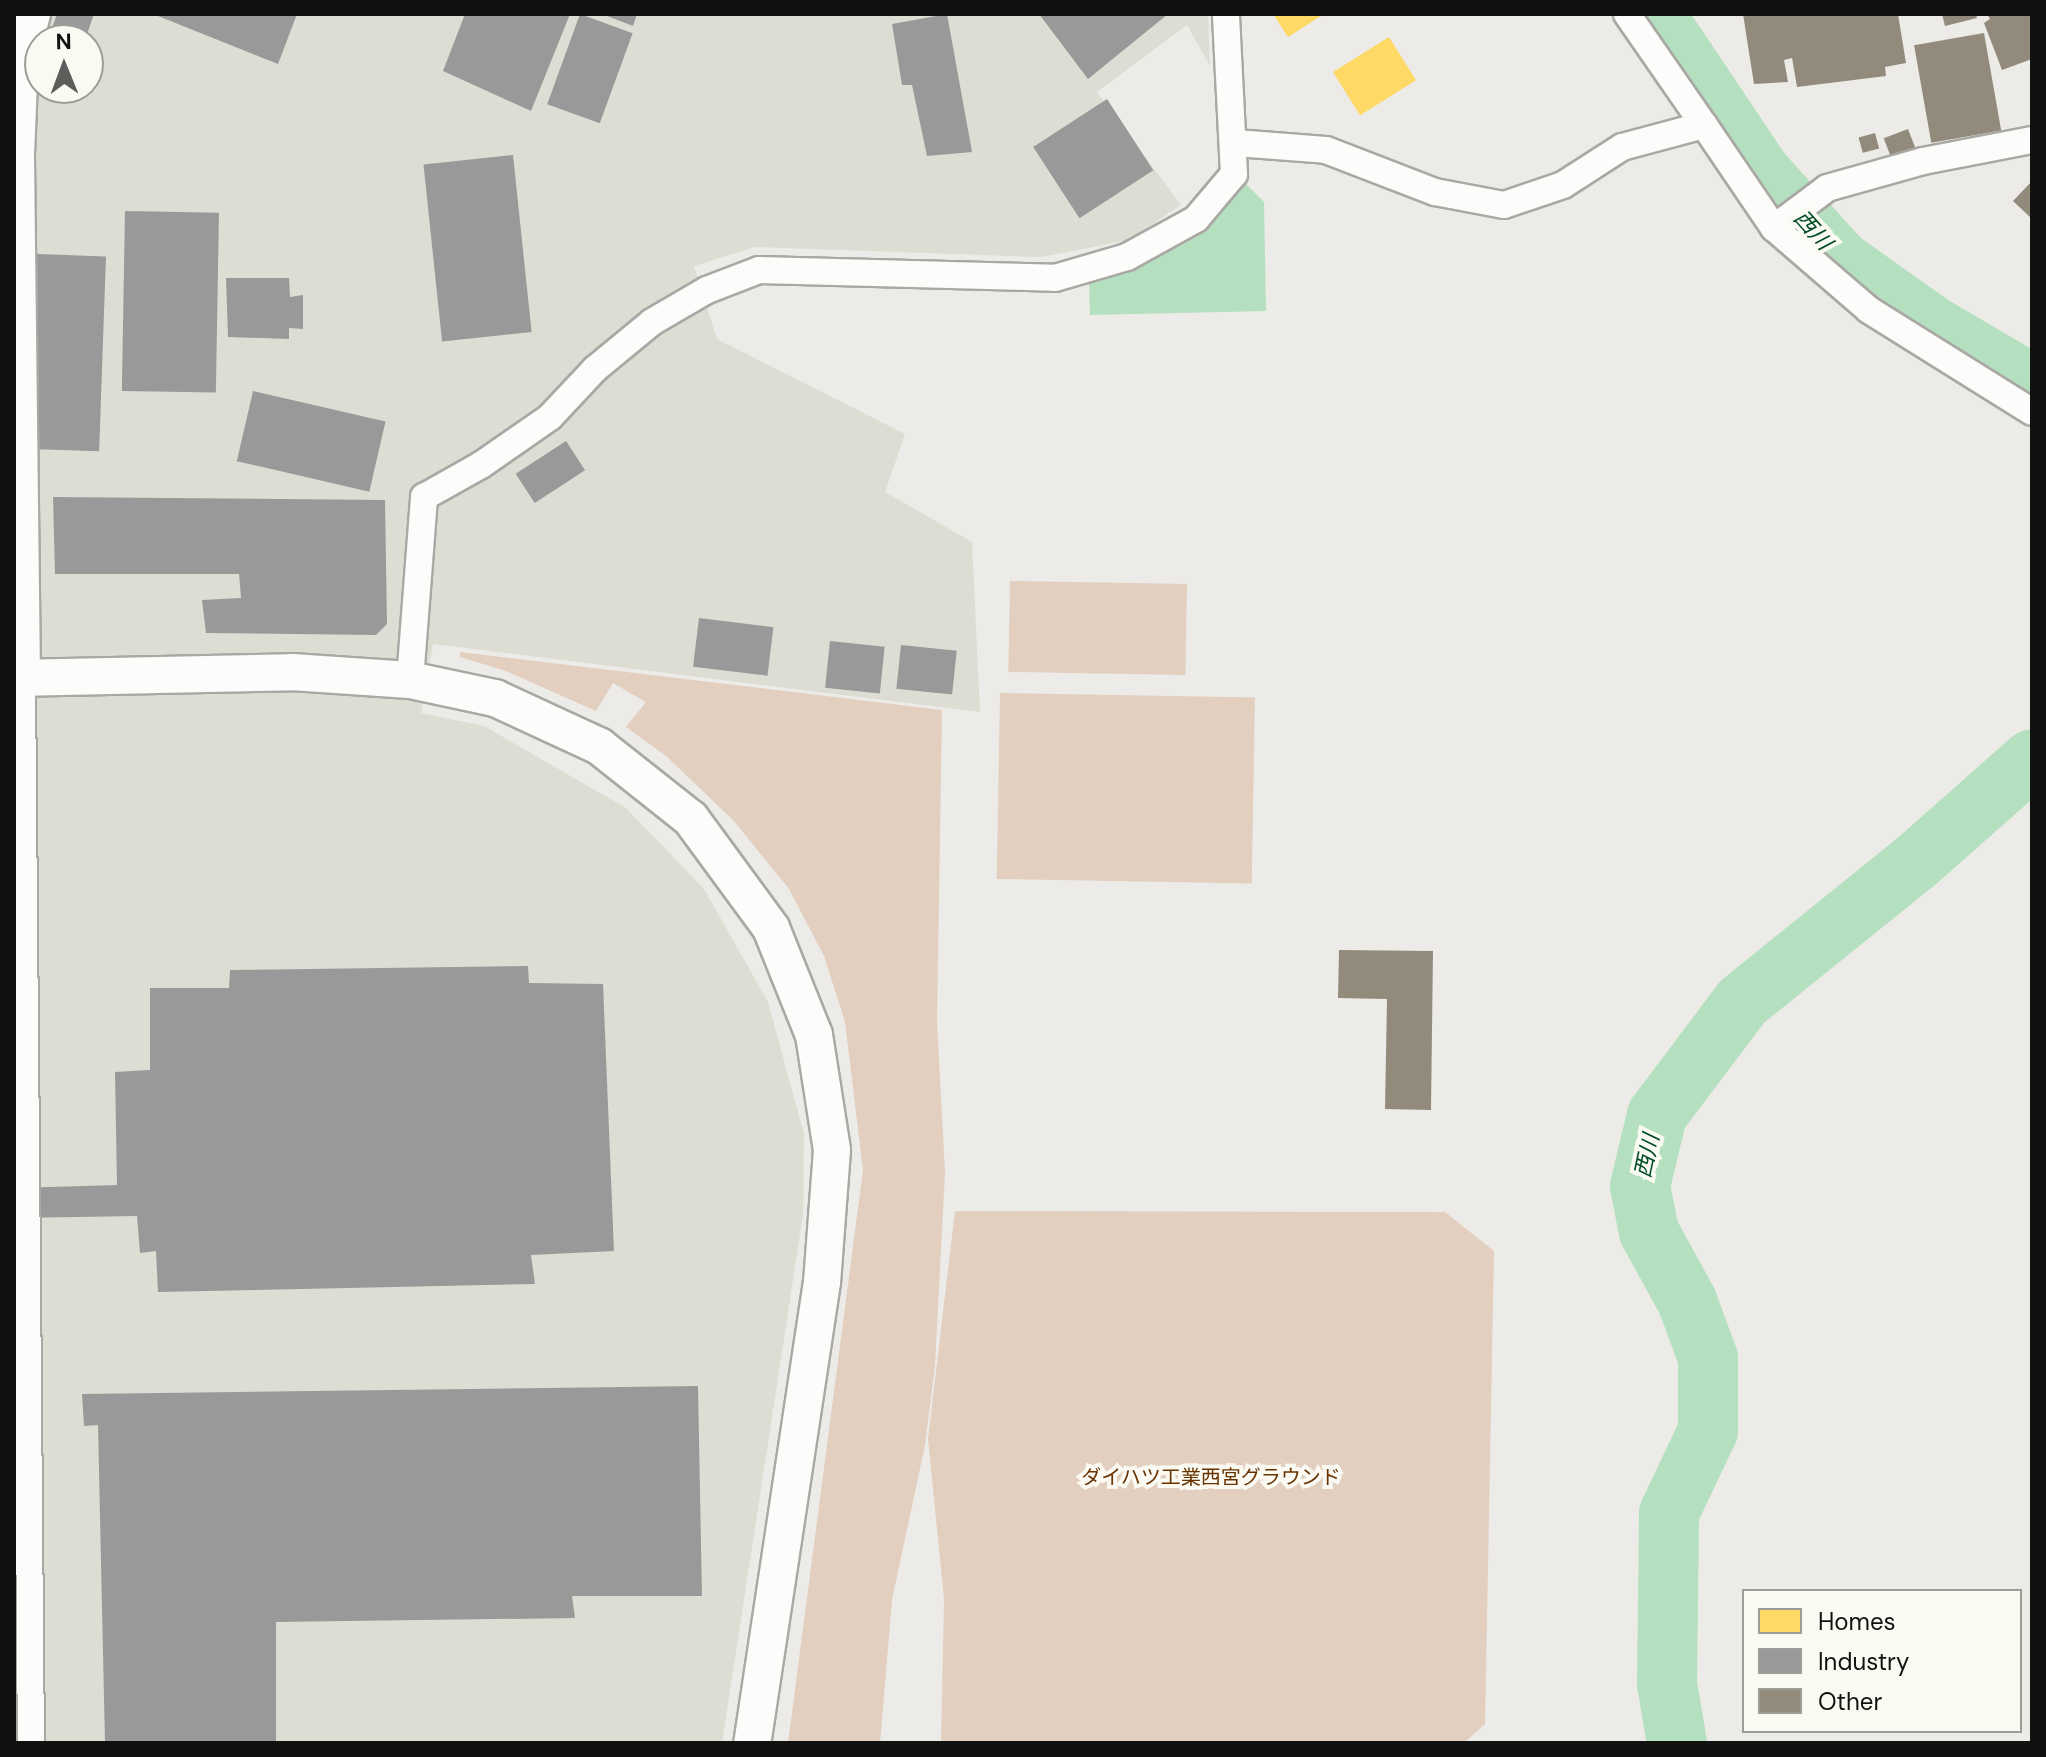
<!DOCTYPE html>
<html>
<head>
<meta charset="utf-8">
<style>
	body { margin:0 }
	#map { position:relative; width:2046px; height:1757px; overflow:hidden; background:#ecebe7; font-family:"DM Sans","Noto Sans JP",sans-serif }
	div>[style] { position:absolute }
	.built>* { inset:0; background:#ddddd4 }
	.green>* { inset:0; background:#e3cfbf; transform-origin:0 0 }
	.water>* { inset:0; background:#b5e0bf }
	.homes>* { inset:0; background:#ffd966; transform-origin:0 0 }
	.industry>* { inset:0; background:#999; transform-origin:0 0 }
	.river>* { height:60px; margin:-30px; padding:0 30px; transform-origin:30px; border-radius:30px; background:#b5e0bf }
	.building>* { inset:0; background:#928b7c; transform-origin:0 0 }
	.roads { filter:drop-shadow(2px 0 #a9a8a5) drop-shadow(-2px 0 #a9a8a5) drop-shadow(0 2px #a9a8a5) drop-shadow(0 -2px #a9a8a5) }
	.street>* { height:26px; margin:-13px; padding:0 13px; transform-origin:13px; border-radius:13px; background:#fcfcfb }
	.secondary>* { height:36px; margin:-18px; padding:0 18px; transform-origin:18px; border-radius:18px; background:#fcfcfb }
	span { translate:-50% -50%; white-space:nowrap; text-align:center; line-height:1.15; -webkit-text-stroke:8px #fafaf3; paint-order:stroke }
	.park-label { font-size:20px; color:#693300 }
	.water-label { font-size:22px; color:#004c25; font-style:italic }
	.frame { position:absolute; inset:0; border:16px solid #11110f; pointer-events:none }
	.legend { position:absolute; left:1742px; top:1589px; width:280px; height:144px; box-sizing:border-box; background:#fafaf3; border:2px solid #9d9d98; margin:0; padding:10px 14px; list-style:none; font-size:24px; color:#11110f }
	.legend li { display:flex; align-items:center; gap:16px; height:40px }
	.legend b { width:40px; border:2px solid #9d9d98 }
	.north { position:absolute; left:24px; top:24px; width:80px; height:80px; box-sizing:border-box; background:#fafaf3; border:2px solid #9d9d98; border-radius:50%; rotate:359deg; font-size:22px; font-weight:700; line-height:32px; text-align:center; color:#11110f }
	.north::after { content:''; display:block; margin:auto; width:28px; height:36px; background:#5e5d5b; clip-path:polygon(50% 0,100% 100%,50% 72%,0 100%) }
</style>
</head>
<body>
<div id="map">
	<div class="built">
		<i style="clip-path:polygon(evenodd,14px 14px,1208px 14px,1210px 66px,1187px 25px,1097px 92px,1181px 205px,1129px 240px,1041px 257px,755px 247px,694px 266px,717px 339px,905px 434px,885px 492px,972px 542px,980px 712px,433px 644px,421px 713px,484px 726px,626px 808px,704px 889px,768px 1002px,804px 1134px,803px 1215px,722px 1743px,14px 1743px,14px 14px,40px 40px,88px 40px,88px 88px,40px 88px,40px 40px)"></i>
	</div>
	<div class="green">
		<i style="left:1010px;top:581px;width:177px;height:91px;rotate:1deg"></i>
		<i style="clip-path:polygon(460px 652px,942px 710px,937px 1022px,945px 1172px,935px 1366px,925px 1445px,892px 1600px,880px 1743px,788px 1743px,863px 1170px,845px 1022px,824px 956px,789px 889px,733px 820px,666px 756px,626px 727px,646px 702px,613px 683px,596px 711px,506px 671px,460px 657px)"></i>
		<i style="left:1000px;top:693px;width:255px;height:186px;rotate:1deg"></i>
		<i style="clip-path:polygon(955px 1211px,1445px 1212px,1494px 1251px,1485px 1724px,1464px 1743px,941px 1743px,944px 1599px,928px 1439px)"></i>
	</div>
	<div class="water">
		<i style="clip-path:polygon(1245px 183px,1264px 202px,1266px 311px,1090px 315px,1089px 281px,1120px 274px,1185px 243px)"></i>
	</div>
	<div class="homes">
		<i style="clip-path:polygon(1273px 14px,1324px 14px,1288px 37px)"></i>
		<i style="left:1389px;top:37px;width:51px;height:66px;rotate:58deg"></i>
	</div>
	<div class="industry">
		<i style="clip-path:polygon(57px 14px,94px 14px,85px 40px,48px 40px)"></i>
		<i style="clip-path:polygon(153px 14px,297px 14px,278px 64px)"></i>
		<i style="clip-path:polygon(465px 14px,570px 14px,531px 111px,443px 71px)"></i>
		<i style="left:580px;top:14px;width:56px;height:96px;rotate:20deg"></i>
		<i style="clip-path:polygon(602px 14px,637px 14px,633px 26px)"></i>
		<i style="clip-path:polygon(947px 14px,972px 152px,927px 156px,912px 85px,902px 85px,892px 24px)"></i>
		<i style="clip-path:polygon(1039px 14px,1168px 14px,1088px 79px)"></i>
		<i style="left:1107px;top:99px;width:85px;height:88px;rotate:57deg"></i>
		<i style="left:513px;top:155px;width:178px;height:90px;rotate:84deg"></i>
		<i style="left:125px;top:211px;width:94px;height:180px;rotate:1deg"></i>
		<i style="left:37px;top:254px;width:69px;height:195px;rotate:2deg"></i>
		<i style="clip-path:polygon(226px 278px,289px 278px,290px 297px,303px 295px,303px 329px,289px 328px,289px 339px,228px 337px)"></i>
		<i style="left:253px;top:391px;width:136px;height:72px;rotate:13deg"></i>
		<i style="left:566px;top:441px;width:35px;height:60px;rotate:57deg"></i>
		<i style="clip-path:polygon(53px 497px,385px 500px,387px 624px,376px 635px,206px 633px,202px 600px,241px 598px,239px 574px,55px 574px)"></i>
		<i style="left:699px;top:618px;width:75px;height:49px;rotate:7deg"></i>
		<i style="left:830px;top:641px;width:55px;height:47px;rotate:6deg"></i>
		<i style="left:901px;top:645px;width:56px;height:44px;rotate:6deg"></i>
		<i style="clip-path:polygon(528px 966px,529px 983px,603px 984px,614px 1251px,531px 1255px,535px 1284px,158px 1292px,156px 1251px,140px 1253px,137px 1216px,14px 1218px,14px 1188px,117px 1185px,115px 1072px,150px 1070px,150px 988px,229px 988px,230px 970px)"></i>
		<i style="clip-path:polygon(698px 1386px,702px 1596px,572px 1596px,575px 1618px,276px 1622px,276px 1743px,105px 1743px,98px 1425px,84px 1426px,82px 1394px)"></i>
	</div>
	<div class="river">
		<i style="left:1655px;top:14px;width:189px;rotate:56.2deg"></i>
		<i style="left:1760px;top:171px;width:120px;rotate:48deg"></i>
		<i style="left:1840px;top:260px;width:114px;rotate:35.4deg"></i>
		<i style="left:1933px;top:326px;width:115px;rotate:30.4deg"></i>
		<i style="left:1677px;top:1743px;width:60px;rotate:-99.6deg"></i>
		<i style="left:1667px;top:1684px;width:171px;rotate:-89.3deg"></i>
		<i style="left:1669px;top:1513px;width:91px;rotate:-64.6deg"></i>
		<i style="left:1708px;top:1431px;width:73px;rotate:-90deg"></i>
		<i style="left:1708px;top:1358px;width:61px;rotate:-110.2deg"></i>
		<i style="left:1687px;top:1301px;width:79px;rotate:-118.8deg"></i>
		<i style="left:1649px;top:1232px;width:47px;rotate:-101.1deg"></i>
		<i style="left:1640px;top:1186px;width:73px;rotate:-76.5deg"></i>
		<i style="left:1657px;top:1115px;width:141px;rotate:-53deg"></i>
		<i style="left:1742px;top:1002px;width:226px;rotate:-38.9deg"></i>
		<i style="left:1918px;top:860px;width:152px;rotate:-41.5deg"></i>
	</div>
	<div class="building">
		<i style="clip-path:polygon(1743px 14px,1898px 14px,1906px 63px,1885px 67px,1886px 76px,1797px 87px,1792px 58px,1784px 60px,1788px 82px,1754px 84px)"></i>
		<i style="clip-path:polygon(1942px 14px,1976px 14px,1977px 18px,1945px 26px)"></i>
		<i style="clip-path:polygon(1987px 14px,2032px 14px,2032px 59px,2002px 70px,1984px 23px,1990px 19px)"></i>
		<i style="left:1984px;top:33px;width:99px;height:71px;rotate:80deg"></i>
		<i style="left:1908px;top:129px;width:25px;height:26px;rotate:69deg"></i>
		<i style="left:1875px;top:133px;width:16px;height:17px;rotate:75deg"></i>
		<i style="clip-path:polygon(2032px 181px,2032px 219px,2013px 201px)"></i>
		<i style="clip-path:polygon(1339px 950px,1433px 951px,1431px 1110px,1385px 1109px,1387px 999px,1338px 998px)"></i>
	</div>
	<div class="roads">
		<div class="street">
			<i style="left:1627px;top:14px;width:135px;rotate:55.3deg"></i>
			<i style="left:1236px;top:143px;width:90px;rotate:4.4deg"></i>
			<i style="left:1326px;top:150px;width:117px;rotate:21.1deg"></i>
			<i style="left:1435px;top:192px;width:70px;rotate:10.7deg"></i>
			<i style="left:1504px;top:205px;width:62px;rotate:-18.7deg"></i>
			<i style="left:1563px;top:185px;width:70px;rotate:-32.8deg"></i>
			<i style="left:1622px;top:147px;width:85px;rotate:-15deg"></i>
			<i style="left:1704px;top:125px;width:125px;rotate:55.8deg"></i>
			<i style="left:1774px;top:228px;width:125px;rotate:40.8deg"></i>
			<i style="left:1869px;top:310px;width:192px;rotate:32deg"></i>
			<i style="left:1774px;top:228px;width:66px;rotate:-37deg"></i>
			<i style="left:1827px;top:188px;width:100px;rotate:-15.7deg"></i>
			<i style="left:1923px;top:161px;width:111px;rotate:-10.9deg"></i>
			<i style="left:22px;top:678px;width:1065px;rotate:89.52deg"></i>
			<i style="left:410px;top:680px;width:184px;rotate:-85.6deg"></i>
			<i style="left:424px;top:497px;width:65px;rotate:-29.3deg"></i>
			<i style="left:481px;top:465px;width:84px;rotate:-34.8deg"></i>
			<i style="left:550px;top:417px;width:66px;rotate:-46.8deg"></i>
			<i style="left:595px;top:369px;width:74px;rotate:-39.5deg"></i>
			<i style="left:652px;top:322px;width:64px;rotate:-30.2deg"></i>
			<i style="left:707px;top:290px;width:56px;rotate:-21deg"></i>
			<i style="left:759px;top:270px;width:296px;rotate:1.5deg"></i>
			<i style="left:1055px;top:278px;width:75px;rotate:-16.3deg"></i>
			<i style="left:1127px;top:257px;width:79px;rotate:-28.8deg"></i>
			<i style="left:1196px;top:219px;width:59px;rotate:-49.8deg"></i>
			<i style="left:1234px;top:174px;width:160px;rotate:-92.9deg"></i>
		</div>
		<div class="secondary">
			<i style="left:14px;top:678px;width:278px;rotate:-1.2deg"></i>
			<i style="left:292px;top:672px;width:118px;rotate:3.9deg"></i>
			<i style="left:410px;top:680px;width:87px;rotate:12deg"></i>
			<i style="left:495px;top:698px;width:115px;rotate:24.8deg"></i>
			<i style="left:599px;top:746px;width:117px;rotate:38.4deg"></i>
			<i style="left:691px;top:819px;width:135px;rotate:53.7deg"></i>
			<i style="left:771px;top:928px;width:115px;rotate:68.1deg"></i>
			<i style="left:814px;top:1035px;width:116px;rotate:81.1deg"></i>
			<i style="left:832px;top:1150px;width:132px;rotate:94.3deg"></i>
			<i style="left:822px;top:1282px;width:466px;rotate:98.6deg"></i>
			<i style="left:22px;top:678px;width:524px;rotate:-90.66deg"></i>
			<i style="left:16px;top:154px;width:94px;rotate:-87.6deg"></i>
			<i style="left:20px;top:60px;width:48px;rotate:-75.4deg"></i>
		</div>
	</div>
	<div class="park-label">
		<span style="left:1211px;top:1477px">ダイハツ工業西宮グラウンド</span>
	</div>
	<div class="water-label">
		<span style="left:1813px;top:230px;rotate:48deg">西川</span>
		<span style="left:1647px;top:1156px;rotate:-78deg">西川</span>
	</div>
	<div class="frame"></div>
	<ul class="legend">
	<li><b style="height:22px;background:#ffd966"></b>Homes</li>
	<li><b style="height:22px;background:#999"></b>Industry</li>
	<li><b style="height:22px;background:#928b7c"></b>Other</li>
	</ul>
	<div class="north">N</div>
</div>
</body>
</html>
